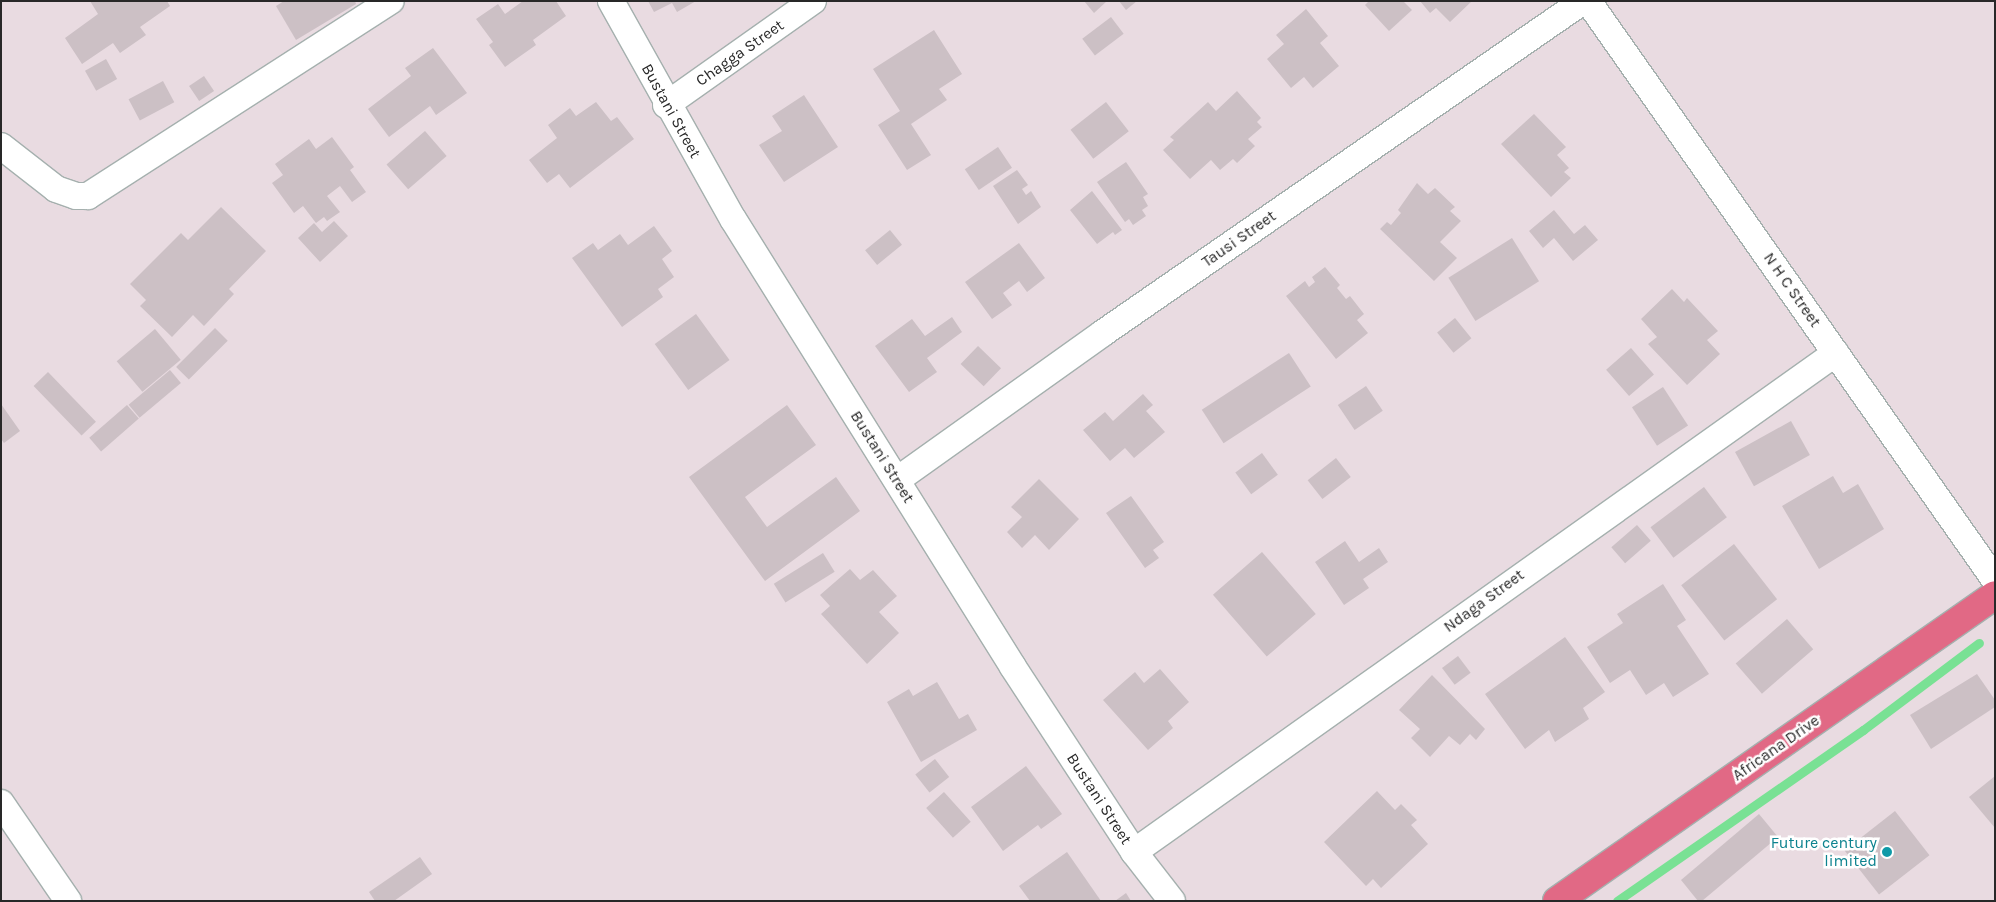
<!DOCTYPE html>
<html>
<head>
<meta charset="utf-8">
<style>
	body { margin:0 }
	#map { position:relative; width:1996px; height:902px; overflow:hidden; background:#e9dbe1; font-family:Karla,sans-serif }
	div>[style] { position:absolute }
	.stream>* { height:9px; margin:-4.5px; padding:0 4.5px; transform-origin:4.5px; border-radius:4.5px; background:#79e194 }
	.building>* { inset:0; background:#ccc0c5; transform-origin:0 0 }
	.roads { filter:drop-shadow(1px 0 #a5b0ae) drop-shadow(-1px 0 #a5b0ae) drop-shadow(0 1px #a5b0ae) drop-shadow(0 -1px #a5b0ae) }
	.minor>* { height:26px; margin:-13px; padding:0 13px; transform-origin:13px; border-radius:13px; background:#fff }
	.primary>* { height:28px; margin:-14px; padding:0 14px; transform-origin:14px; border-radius:14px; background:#e16985 }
	.dots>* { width:14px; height:14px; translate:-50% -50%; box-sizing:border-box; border:2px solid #fff; border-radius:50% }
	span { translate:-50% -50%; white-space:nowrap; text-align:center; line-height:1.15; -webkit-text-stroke:5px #fff; paint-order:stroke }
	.street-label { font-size:16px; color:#282828 }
	.culture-label { font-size:16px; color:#0d838f }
	.right { translate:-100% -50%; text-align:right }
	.frame { position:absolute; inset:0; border:2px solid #282828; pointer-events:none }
</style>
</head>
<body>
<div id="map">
	<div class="stream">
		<i style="left:1617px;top:901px;width:300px;rotate:-34.8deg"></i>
		<i style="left:1863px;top:730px;width:145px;rotate:-36.9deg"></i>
	</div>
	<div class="building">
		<i style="clip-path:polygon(90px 1px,167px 1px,170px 6px,140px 27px,146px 35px,120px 53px,113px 43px,82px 64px,65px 38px,98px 14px)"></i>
		<i style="clip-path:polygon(284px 1px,355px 1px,356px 4px,296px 40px,276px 6px)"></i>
		<i style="clip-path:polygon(523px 1px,556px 1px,566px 16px,533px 40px,536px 45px,505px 67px,489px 45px,493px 42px,476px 19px,498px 4px,505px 14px)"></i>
		<i style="clip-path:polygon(648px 1px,696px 1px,677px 12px,672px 3px,654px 12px)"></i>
		<i style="clip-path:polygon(1084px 1px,1107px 1px,1094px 13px)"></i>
		<i style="clip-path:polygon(1119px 1px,1137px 1px,1126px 10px)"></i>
		<i style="clip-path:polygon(1369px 1px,1403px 1px,1412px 10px,1389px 31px,1365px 5px)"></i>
		<i style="clip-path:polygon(1420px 1px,1472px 1px,1450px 22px,1436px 8px,1430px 13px)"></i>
		<i style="clip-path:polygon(1306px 9px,1328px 36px,1320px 43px,1339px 66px,1313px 88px,1304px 77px,1291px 88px,1267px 59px,1284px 44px,1276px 35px)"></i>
		<i style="left:1111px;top:17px;width:21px;height:36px;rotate:53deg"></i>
		<i style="clip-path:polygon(934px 30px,962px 74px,939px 89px,947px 100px,911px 124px,931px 155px,907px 170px,878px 125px,900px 111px,873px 69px)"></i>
		<i style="clip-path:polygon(433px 48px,467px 93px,436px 115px,430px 106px,389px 137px,368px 109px,411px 76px,405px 68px)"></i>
		<i style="left:106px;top:59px;width:23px;height:24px;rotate:61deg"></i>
		<i style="left:204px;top:76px;width:18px;height:18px;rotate:56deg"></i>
		<i style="left:163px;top:81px;width:24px;height:39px;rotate:62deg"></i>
		<i style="clip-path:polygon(1237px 91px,1261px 118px,1257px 122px,1262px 127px,1248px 139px,1255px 146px,1237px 163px,1233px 159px,1220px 170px,1211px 160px,1190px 179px,1163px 150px,1174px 140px,1170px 137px,1208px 102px,1216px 111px)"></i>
		<i style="clip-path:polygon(804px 95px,838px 147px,784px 182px,759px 145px,782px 131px,772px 116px)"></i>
		<i style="clip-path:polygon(596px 102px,611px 121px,617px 117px,634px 139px,570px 188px,559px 174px,547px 183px,529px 160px,557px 138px,548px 125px,570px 108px,576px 116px)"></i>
		<i style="left:1106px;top:102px;width:37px;height:45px;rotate:52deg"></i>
		<i style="clip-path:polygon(1534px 114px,1566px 147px,1557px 155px,1569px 168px,1564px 172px,1571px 178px,1551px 197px,1501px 144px)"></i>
		<i style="left:425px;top:131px;width:33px;height:51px;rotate:49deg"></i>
		<i style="clip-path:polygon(332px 137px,354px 167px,350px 170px,366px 192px,352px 202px,340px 186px,327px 196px,340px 212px,327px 221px,324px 217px,316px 223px,303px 206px,294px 213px,272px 183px,283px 175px,275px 164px,309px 139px,316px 149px)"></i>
		<i style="left:998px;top:147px;width:25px;height:40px;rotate:56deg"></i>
		<i style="clip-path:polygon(1126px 162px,1148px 194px,1143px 197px,1148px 206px,1142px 210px,1146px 216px,1133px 225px,1129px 219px,1125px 222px,1097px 182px)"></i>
		<i style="clip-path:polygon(1017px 170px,1028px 185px,1022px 189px,1026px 195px,1031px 191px,1041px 207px,1018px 224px,993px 186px)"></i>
		<i style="clip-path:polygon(1417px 183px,1428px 194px,1435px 188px,1455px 207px,1450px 211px,1461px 221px,1440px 242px,1457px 258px,1434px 281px,1380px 229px,1387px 222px,1391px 225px,1401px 213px,1398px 210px)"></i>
		<i style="clip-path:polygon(1092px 191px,1122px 230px,1115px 235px,1113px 232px,1097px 244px,1070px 210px)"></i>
		<i style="clip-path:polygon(221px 207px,266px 251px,229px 289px,234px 294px,204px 326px,193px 315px,172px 337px,140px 306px,146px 300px,130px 284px,181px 233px,188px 240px)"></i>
		<i style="clip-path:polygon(1554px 210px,1574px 234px,1585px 225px,1598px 240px,1573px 261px,1554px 238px,1543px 248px,1529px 231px)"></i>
		<i style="clip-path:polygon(334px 221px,348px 236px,320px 262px,298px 238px,314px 223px,322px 232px)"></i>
		<i style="clip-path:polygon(654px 226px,672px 251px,662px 259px,674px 277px,658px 289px,663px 297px,622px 327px,572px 258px,593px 243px,598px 250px,620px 234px,628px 245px)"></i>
		<i style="left:890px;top:230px;width:19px;height:32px;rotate:51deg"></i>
		<i style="left:1512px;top:238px;width:51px;height:75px;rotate:58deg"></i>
		<i style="clip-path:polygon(1019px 243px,1045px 278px,1027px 292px,1019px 281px,1003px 293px,1012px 305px,992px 319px,965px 282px)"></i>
		<i style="clip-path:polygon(1325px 267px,1340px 285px,1337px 288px,1346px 299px,1350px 296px,1364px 314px,1357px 320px,1368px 333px,1336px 359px,1286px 296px,1305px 281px,1309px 287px,1315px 282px,1312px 277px)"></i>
		<i style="clip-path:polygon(1672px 289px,1684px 302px,1687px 298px,1718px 331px,1707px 340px,1720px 354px,1687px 385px,1648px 344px,1657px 337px,1641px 319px)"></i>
		<i style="left:696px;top:314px;width:57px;height:51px;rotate:54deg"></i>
		<i style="clip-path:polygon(952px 317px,962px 332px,927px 358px,937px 372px,909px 392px,875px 346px,912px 319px,925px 336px)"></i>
		<i style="left:1455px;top:318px;width:26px;height:23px;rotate:51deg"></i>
		<i style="left:215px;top:328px;width:18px;height:55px;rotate:45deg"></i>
		<i style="left:155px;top:329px;width:40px;height:50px;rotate:50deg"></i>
		<i style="left:978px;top:346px;width:32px;height:25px;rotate:44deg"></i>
		<i style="left:1631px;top:348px;width:35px;height:33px;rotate:49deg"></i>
		<i style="left:1289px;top:353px;width:40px;height:104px;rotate:57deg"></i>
		<i style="left:170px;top:370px;width:17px;height:54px;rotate:50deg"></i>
		<i style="left:48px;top:372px;width:69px;height:20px;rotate:46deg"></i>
		<i style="left:1366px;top:386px;width:30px;height:34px;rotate:56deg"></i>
		<i style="left:1663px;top:387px;width:46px;height:37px;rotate:57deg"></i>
		<i style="clip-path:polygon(1143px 394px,1153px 405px,1146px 411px,1165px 432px,1134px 458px,1125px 448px,1110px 461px,1083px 430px,1105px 412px,1113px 421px)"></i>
		<i style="clip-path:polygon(1px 404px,20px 431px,4px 443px,1px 439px)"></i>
		<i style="left:127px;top:405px;width:18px;height:50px;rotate:49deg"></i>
		<i style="clip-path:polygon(787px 405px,816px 445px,745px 497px,767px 527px,836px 477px,860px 511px,765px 581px,689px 477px)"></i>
		<i style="left:1791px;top:421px;width:39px;height:64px;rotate:61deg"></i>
		<i style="left:1262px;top:453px;width:27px;height:33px;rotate:54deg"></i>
		<i style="left:1336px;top:458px;width:24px;height:36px;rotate:52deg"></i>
		<i style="clip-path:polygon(1833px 476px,1843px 493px,1858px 484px,1884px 529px,1819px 569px,1782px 506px)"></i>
		<i style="clip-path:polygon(1039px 479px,1079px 519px,1049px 550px,1035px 535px,1022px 548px,1007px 532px,1022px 517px,1011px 507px)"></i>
		<i style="left:1704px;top:487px;width:38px;height:67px;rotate:53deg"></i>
		<i style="clip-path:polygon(1131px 496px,1164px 542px,1153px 550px,1159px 558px,1145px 568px,1106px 513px)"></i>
		<i style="left:1637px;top:525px;width:21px;height:34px;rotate:49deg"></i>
		<i style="clip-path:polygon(1345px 541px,1359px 562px,1379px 548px,1388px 562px,1363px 579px,1369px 588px,1344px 605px,1315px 562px)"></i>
		<i style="left:1734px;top:544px;width:70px;height:67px;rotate:52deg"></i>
		<i style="left:1262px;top:552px;width:82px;height:65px;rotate:49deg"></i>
		<i style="left:823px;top:553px;width:22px;height:58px;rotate:58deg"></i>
		<i style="clip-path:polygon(850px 569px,860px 580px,873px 570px,897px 596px,879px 612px,899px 633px,867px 664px,821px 614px,830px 606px,820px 595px)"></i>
		<i style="clip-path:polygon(1663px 584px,1686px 620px,1677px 626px,1709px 674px,1673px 697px,1664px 683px,1646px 695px,1630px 670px,1610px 683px,1587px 647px,1623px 623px,1617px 614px)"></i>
		<i style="left:1787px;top:619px;width:40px;height:68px;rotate:49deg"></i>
		<i style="clip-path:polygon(1565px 637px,1605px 692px,1583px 708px,1589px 719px,1555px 742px,1549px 730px,1525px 749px,1485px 694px)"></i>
		<i style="left:1458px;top:656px;width:21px;height:20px;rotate:53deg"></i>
		<i style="clip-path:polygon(1160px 669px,1189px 702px,1168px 721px,1173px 728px,1148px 750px,1103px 700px,1135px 672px,1144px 683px)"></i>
		<i style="clip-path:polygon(1977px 674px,1995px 700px,1995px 707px,1931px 749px,1910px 715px)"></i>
		<i style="clip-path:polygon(1432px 675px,1485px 729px,1476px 740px,1470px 734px,1460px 745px,1449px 736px,1430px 757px,1411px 738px,1420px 729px,1399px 710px)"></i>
		<i style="clip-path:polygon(937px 682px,959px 719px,968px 714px,977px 730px,921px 762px,887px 702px,909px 689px,913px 696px)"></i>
		<i style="left:935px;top:759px;width:23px;height:25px;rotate:52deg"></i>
		<i style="clip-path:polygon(1026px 766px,1062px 814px,1041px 829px,1038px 825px,1003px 851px,971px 807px)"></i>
		<i style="clip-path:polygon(1995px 776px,1995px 828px,1969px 797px)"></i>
		<i style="clip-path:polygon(1377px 791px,1395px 810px,1401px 804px,1417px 820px,1411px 825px,1428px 844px,1381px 888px,1373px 879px,1366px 886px,1324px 842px)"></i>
		<i style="left:944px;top:792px;width:40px;height:24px;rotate:48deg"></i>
		<i style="left:1895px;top:811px;width:56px;height:64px;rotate:52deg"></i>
		<i style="clip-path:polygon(1759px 814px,1778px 837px,1702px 901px,1698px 901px,1681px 880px)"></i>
		<i style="clip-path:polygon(1067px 852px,1101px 901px,1030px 901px,1019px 886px)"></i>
		<i style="clip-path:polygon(420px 857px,432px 874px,394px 901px,375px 901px,369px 892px)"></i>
		<i style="clip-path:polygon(1126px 893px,1131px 901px,1115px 901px)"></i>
	</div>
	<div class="roads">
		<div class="minor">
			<i style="left:611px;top:1px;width:250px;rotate:60.8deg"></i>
			<i style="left:733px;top:219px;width:528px;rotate:57.99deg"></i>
			<i style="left:1013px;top:667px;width:221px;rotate:56.8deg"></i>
			<i style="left:1134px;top:852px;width:62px;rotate:52.2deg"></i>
			<i style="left:1588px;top:1px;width:708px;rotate:54.9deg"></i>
			<i style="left:666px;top:105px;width:180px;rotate:-35.3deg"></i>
			<i style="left:1px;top:146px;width:70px;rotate:38deg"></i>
			<i style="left:56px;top:189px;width:21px;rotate:19deg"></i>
			<i style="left:76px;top:196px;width:12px"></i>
			<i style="left:88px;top:196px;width:360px;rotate:-32.8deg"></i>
			<i style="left:897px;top:480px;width:253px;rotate:-35.5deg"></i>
			<i style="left:1103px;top:333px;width:584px;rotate:-34.67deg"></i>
			<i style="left:1px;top:803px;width:119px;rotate:55.6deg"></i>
			<i style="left:1134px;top:852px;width:861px;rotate:-35.41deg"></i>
		</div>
		<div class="primary">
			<i style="left:1557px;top:901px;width:534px;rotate:-34.94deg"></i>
		</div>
	</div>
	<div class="dots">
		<i style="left:1887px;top:852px;background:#0f9aa8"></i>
	</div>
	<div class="street-label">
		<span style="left:740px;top:53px;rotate:-35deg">Chagga Street</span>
		<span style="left:671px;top:111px;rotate:61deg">Bustani Street</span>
		<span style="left:1239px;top:239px;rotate:-35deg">Tausi Street</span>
		<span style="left:1792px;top:290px;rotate:55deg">N H C Street</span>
		<span style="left:882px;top:457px;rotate:58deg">Bustani Street</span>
		<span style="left:1484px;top:601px;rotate:-36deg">Ndaga Street</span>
		<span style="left:1776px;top:748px;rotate:-35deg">Africana Drive</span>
		<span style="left:1099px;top:799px;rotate:57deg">Bustani Street</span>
	</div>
	<div class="culture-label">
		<span class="right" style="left:1877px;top:852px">Future century<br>limited</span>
	</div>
	<div class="frame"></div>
</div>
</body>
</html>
